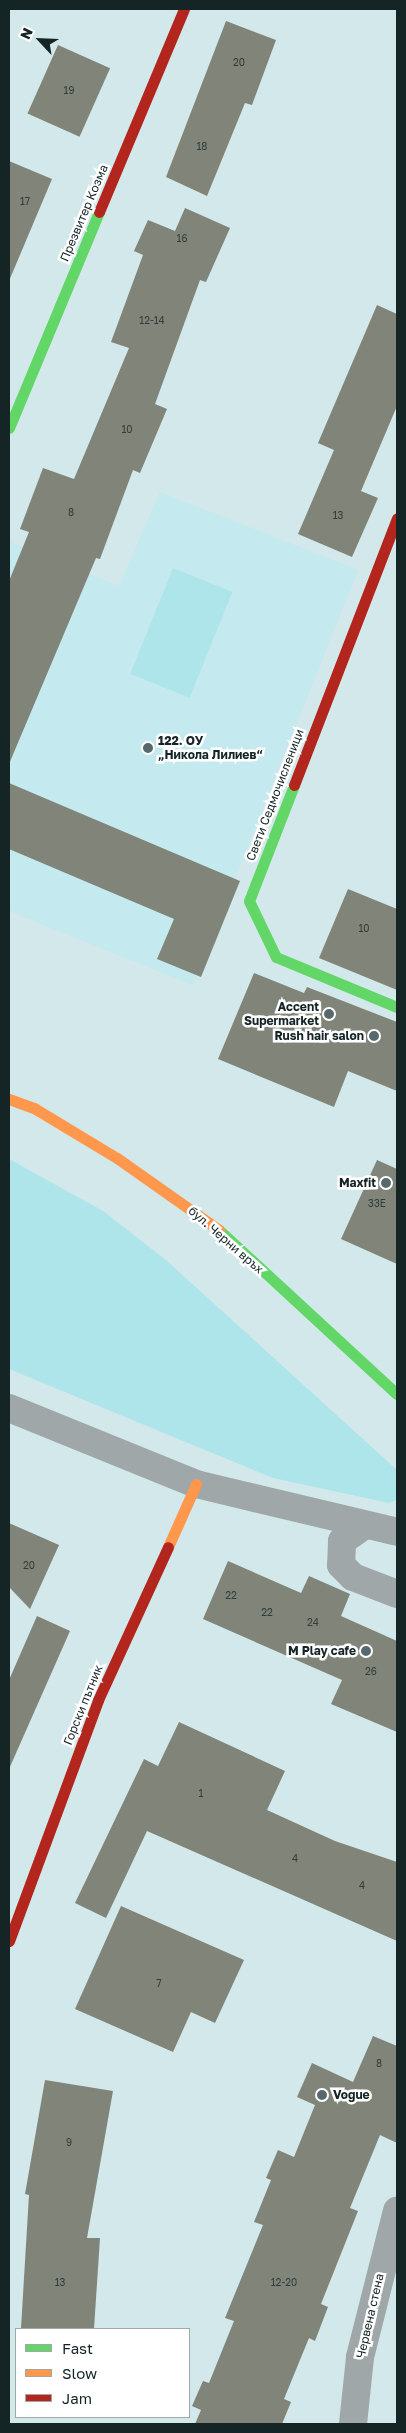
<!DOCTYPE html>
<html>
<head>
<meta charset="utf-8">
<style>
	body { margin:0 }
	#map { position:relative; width:406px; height:2433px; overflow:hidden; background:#d2e8ea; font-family:"Golos Text",sans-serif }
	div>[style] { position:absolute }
	.built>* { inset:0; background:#c4e9ee }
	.green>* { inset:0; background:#aee5eb; transform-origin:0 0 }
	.building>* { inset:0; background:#808479; transform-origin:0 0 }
	.street>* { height:28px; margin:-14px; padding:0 14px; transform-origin:14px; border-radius:14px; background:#9fa7a8 }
	.fast>* { height:11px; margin:-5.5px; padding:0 5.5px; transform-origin:5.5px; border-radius:5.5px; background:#63d668 }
	.slow>* { height:11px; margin:-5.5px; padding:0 5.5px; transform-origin:5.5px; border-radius:5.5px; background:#ff974d }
	.jam>* { height:11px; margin:-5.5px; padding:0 5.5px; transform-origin:5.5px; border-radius:5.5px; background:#b3261e }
	.dots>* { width:14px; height:14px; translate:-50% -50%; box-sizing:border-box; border:2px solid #fff; border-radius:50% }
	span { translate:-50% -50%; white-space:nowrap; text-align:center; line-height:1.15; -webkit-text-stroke:5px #fff; paint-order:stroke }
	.number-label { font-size:10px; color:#303d3b }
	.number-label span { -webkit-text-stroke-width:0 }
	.street-label { font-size:12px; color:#152526 }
	.poi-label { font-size:12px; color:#152526; font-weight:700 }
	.left { translate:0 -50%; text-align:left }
	.right { translate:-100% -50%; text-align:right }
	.frame { position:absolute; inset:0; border:10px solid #152526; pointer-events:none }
	.legend { position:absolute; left:15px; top:2328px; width:175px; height:90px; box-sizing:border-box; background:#fff; border:1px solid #a1a8a8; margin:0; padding:6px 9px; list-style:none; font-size:15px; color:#152526 }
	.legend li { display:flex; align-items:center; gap:10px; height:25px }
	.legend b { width:25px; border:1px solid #a1a8a8 }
	.north { position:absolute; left:15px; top:15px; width:50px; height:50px; -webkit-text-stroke:4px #fff; paint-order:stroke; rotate:295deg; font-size:14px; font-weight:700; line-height:20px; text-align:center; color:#152526 }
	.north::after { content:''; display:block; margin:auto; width:18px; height:22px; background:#152526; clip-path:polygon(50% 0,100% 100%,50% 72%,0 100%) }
</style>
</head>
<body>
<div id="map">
	<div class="built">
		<i style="clip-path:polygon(160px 492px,358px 570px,192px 985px,9px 911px,9px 542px,119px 586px)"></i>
	</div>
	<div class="green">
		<i style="left:173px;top:568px;width:64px;height:114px;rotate:22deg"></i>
		<i style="clip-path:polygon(9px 1159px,103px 1211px,167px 1261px,397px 1470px,397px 1500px,389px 1503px,273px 1478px,9px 1369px)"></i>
	</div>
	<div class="building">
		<i style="clip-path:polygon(226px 21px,276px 40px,252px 105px,245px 103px,207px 196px,166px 177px)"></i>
		<i style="left:58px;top:45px;width:57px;height:75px;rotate:24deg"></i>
		<i style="clip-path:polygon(9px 161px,52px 179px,9px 281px)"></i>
		<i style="clip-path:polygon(185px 208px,230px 228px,206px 282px,200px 280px,155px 404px,167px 409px,140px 473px,133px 470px,100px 559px,96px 558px,9px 764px,9px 581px,29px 532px,20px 529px,43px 468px,74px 479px,129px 348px,111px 342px,143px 255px,134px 251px,148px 220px,175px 231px)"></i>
		<i style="clip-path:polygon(377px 305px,397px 314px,397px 406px,361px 491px,378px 498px,352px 557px,298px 534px,334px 450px,318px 443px)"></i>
		<i style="clip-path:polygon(9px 783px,240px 881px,201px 977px,157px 959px,174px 919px,9px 849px)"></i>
		<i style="clip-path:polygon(348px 889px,397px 909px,397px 990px,319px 958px)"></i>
		<i style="clip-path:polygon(254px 973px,304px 993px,307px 987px,397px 1022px,397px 1091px,348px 1071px,334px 1107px,218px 1059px)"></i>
		<i style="clip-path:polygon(377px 1160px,397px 1169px,397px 1264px,341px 1239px)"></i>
		<i style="clip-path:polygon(9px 1523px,59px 1545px,30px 1609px,9px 1587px)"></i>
		<i style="clip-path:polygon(228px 1561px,301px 1593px,309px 1576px,350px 1594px,341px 1616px,397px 1641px,397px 1732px,331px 1704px,342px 1680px,203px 1619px)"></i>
		<i style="clip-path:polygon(37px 1616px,70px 1631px,9px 1769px,9px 1680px)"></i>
		<i style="clip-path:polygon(179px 1722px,285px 1771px,267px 1810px,335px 1841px,397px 1862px,397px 1941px,147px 1831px,106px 1918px,75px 1903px,144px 1759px,158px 1766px)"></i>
		<i style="clip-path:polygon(121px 1906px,244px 1960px,215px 2023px,191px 2012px,173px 2052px,75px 2009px)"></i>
		<i style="clip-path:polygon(373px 2036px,397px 2046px,397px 2143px,380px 2135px,350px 2208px,358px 2211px,321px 2304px,328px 2307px,315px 2341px,309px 2338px,284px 2399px,291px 2402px,282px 2424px,195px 2424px,201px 2410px,192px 2406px,203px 2381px,209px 2383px,234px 2321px,225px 2318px,263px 2225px,254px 2222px,271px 2180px,266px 2178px,278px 2150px,294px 2157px,315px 2105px,297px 2097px,312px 2063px,353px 2082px)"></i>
		<i style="clip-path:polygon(45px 2080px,113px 2091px,87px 2238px,100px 2238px,94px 2329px,21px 2328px,29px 2195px,25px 2194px)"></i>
	</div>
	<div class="street">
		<i style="left:9px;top:1408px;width:202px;rotate:22.1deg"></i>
		<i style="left:196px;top:1484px;width:207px;rotate:13.4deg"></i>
		<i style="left:362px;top:1527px;width:24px;rotate:145deg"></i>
		<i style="left:342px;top:1541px;width:24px;rotate:92deg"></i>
		<i style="left:341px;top:1565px;width:17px;rotate:45deg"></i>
		<i style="left:353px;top:1577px;width:47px;rotate:21.1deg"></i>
		<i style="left:353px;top:2424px;width:67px;rotate:-84deg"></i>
		<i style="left:360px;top:2357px;width:151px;rotate:-75.8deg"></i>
	</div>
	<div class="fast">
		<i style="left:9px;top:428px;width:234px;rotate:-67.4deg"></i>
		<i style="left:294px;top:785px;width:124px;rotate:111.2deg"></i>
		<i style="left:249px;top:901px;width:62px;rotate:64.3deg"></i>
		<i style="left:276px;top:957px;width:131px;rotate:22.5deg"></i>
		<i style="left:219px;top:1230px;width:242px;rotate:42.7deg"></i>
	</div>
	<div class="slow">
		<i style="left:9px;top:1099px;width:27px;rotate:20deg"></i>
		<i style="left:34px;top:1108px;width:97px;rotate:31.1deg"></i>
		<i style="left:117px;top:1158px;width:125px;rotate:35.2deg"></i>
		<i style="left:168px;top:1547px;width:69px;rotate:-66deg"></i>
	</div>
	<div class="jam">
		<i style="left:99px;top:212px;width:220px;rotate:-67.3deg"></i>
		<i style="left:294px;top:785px;width:286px;rotate:-68.9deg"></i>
		<i style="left:9px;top:1941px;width:257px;rotate:-69.7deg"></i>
		<i style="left:98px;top:1700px;width:168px;rotate:-65.4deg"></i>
	</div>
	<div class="dots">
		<i style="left:148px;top:748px;background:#57696b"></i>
		<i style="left:329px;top:1014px;background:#57696b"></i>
		<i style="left:374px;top:1036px;background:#57696b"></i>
		<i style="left:386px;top:1183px;background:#57696b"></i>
		<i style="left:366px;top:1651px;background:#57696b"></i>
		<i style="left:322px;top:2095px;background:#57696b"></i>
	</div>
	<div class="number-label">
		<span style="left:239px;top:63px">20</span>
		<span style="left:69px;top:91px">19</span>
		<span style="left:202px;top:147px">18</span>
		<span style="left:25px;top:202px">17</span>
		<span style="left:182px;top:239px">16</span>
		<span style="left:152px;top:321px">12-14</span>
		<span style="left:127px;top:430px">10</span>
		<span style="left:71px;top:513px">8</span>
		<span style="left:338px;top:516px">13</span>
		<span style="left:364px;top:929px">10</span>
		<span style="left:377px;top:1204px">33E</span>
		<span style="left:29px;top:1566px">20</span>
		<span style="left:231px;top:1596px">22</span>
		<span style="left:267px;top:1613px">22</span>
		<span style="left:313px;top:1623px">24</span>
		<span style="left:371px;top:1672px">26</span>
		<span style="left:201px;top:1794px">1</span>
		<span style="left:295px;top:1859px">4</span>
		<span style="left:362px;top:1886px">4</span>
		<span style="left:159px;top:1984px">7</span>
		<span style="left:379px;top:2064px">8</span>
		<span style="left:69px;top:2143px">9</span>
		<span style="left:60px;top:2283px">13</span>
		<span style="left:284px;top:2283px">12-20</span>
	</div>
	<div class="street-label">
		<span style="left:84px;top:213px;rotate:-67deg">Презвитер Козма</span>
		<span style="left:275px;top:795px;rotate:-69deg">Свети Седмочисленици</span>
		<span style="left:226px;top:1240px;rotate:41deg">бул. Черни връх</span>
		<span style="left:83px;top:1705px;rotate:-68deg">Горски пътник</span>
		<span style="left:370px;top:2316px;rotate:-77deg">Червена стена</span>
	</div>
	<div class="poi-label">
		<span class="left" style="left:158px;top:748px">122. ОУ<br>„Никола Лилиев“</span>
		<span class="right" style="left:319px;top:1014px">Accent<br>Supermarket</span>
		<span class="right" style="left:364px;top:1036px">Rush hair salon</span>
		<span class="right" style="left:376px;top:1183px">Maxfit</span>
		<span class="right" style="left:356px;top:1651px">M Play cafe</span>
		<span class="left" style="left:333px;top:2095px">Vogue</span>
	</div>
	<div class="frame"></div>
	<ul class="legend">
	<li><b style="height:6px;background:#63d668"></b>Fast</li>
	<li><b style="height:6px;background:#ff974d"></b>Slow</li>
	<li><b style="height:6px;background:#b3261e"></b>Jam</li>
	</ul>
	<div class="north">N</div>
</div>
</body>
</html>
